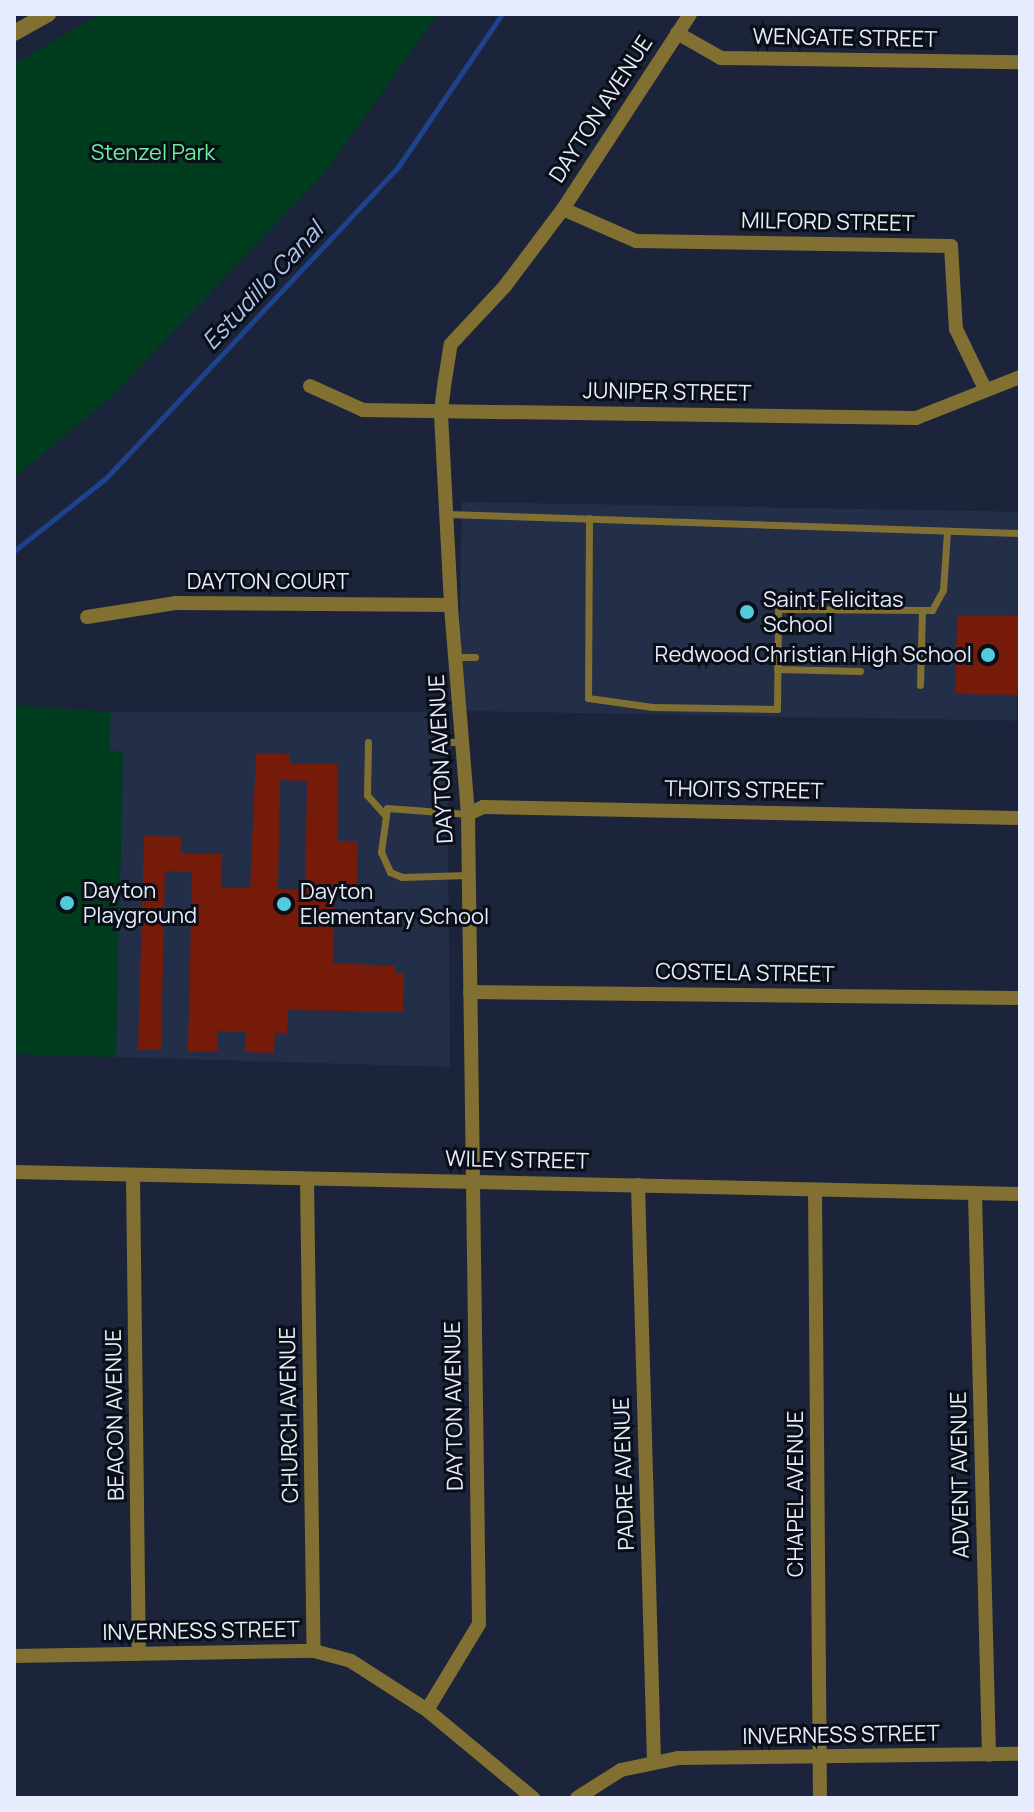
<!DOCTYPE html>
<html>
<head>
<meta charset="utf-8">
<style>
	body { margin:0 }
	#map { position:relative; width:1034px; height:1812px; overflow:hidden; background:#1b243a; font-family:Manrope,sans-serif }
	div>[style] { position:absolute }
	.built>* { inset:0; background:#232e49; transform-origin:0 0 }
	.green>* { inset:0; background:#003d1f }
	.stream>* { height:5px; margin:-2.5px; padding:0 2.5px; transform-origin:2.5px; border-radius:2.5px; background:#1c438c }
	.building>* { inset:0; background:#761a09; transform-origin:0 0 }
	.service>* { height:7px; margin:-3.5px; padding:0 3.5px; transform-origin:3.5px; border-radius:3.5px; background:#817031 }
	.minor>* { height:14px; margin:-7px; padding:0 7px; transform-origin:7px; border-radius:7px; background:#817031 }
	.tertiary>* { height:16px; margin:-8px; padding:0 8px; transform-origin:8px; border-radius:8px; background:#817031 }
	.dots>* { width:22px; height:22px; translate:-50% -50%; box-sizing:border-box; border:4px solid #0a0e17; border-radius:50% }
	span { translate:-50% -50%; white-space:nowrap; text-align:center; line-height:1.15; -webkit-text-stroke:6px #0a0e17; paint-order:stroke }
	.street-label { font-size:22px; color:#e6ecfb }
	.park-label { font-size:22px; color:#6beea0 }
	.poi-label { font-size:22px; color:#e6ecfb }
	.left { translate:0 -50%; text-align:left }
	.right { translate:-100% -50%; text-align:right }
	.water-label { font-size:24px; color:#aec6ef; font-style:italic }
	.frame { position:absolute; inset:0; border:16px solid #e6ecfb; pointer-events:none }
</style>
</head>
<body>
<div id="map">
	<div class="built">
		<i style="left:462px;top:502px;width:558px;height:209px;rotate:1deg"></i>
		<i style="clip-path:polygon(111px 712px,447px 712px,450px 1067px,116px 1057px,123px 753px,109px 751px)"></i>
	</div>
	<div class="green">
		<i style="clip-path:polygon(100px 14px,438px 14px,326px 171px,112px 396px,14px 478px,14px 64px)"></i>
		<i style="clip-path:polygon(14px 705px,111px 712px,109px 751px,123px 752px,116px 1057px,14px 1054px)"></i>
	</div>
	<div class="stream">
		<i style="left:14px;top:551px;width:117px;rotate:-38.4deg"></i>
		<i style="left:106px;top:478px;width:427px;rotate:-46.8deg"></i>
		<i style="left:398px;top:167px;width:185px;rotate:-55.8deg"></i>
	</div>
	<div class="building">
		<i style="left:957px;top:615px;width:63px;height:79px;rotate:1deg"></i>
		<i style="clip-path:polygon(evenodd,256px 753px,290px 754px,290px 763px,337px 764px,338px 841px,358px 841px,357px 885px,335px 886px,333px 963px,396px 966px,396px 973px,404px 973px,403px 1012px,288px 1010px,287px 1033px,275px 1033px,274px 1053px,245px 1052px,245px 1032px,218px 1031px,218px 1051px,188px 1051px,192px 872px,165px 871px,161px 1050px,138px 1050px,144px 836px,181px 837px,181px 853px,222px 854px,221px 888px,250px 888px,256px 753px,280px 780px,307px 781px,305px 890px,278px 889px,280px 780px)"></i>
	</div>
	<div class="service">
		<i style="left:447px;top:514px;width:573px;rotate:1.9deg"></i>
		<i style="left:589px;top:518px;width:180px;rotate:90.3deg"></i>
		<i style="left:588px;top:698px;width:65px;rotate:8deg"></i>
		<i style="left:652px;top:707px;width:125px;rotate:0.9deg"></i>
		<i style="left:777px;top:709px;width:100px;rotate:-89.4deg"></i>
		<i style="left:778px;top:609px;width:154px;rotate:0.4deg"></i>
		<i style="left:932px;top:610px;width:23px;rotate:-61deg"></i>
		<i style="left:943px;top:590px;width:59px;rotate:-86.1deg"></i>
		<i style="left:457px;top:657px;width:18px"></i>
		<i style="left:777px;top:669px;width:83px;rotate:1.4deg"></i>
		<i style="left:920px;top:685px;width:75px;rotate:-88.5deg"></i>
		<i style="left:368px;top:742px;width:53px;rotate:91.1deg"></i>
		<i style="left:367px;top:795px;width:25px;rotate:48deg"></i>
		<i style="left:439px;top:742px;width:24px"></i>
		<i style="left:468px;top:875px;width:66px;rotate:178.3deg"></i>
		<i style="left:402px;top:877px;width:13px;rotate:-157deg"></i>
		<i style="left:390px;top:872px;width:22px;rotate:-114deg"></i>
		<i style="left:381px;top:852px;width:44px;rotate:-82.2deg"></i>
		<i style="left:387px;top:808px;width:81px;rotate:4.2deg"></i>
	</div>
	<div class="minor">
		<i style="left:677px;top:33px;width:51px;rotate:29.6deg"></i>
		<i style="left:721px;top:58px;width:299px;rotate:0.8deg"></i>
		<i style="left:563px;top:209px;width:80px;rotate:23.7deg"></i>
		<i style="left:636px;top:241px;width:315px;rotate:0.9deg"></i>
		<i style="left:951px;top:246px;width:83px;rotate:86.6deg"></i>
		<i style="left:956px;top:329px;width:67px;rotate:64.2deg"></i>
		<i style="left:310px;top:386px;width:58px;rotate:24.4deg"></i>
		<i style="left:363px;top:410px;width:553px;rotate:0.83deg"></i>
		<i style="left:916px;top:418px;width:112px;rotate:-21.5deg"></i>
		<i style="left:87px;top:617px;width:89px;rotate:-9deg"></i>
		<i style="left:175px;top:603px;width:276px;rotate:0.4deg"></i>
		<i style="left:468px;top:814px;width:17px;rotate:-25deg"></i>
		<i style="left:483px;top:807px;width:537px;rotate:1.17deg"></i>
		<i style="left:470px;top:992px;width:550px;rotate:0.63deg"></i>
		<i style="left:14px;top:1172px;width:1006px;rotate:1.25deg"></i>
		<i style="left:133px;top:1176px;width:478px;rotate:89.3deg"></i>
		<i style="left:307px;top:1179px;width:472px;rotate:89.2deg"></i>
		<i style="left:638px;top:1185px;width:577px;rotate:88.41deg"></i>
		<i style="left:815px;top:1191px;width:607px;rotate:89.53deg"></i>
		<i style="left:975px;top:1194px;width:561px;rotate:88.57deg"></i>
		<i style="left:14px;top:1656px;width:300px;rotate:-1deg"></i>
		<i style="left:314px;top:1651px;width:38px;rotate:15deg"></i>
		<i style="left:351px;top:1661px;width:90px;rotate:32.8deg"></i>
		<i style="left:427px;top:1710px;width:138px;rotate:39.7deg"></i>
		<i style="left:427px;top:1710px;width:100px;rotate:-58.8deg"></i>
		<i style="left:479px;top:1624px;width:810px;rotate:-90.78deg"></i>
		<i style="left:468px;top:814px;width:210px;rotate:-94.7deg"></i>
		<i style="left:451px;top:605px;width:194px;rotate:-93deg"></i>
		<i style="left:441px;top:411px;width:31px;rotate:-83deg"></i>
		<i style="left:445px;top:380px;width:36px;rotate:-81deg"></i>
		<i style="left:451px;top:344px;width:79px;rotate:-47deg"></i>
		<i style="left:505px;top:286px;width:96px;rotate:-53deg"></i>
		<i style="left:563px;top:209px;width:233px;rotate:-56.9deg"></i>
		<i style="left:577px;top:1798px;width:52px;rotate:-32.5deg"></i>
		<i style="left:621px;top:1770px;width:58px;rotate:-11.9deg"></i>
		<i style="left:678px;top:1758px;width:342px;rotate:-0.7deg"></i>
	</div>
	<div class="tertiary">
		<i style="left:14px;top:33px;width:39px;rotate:-29deg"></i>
	</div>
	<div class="dots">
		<i style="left:747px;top:612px;background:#54cadd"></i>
		<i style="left:988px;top:655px;background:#54cadd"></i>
		<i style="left:67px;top:903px;background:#54cadd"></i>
		<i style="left:284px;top:904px;background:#54cadd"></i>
	</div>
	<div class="street-label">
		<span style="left:845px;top:38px;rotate:1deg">WENGATE STREET</span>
		<span style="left:601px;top:109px;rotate:-57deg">DAYTON AVENUE</span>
		<span style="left:828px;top:222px;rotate:1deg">MILFORD STREET</span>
		<span style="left:667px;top:392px;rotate:1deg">JUNIPER STREET</span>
		<span style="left:268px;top:582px">DAYTON COURT</span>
		<span style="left:441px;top:759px;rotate:-93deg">DAYTON AVENUE</span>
		<span style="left:744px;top:790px;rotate:1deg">THOITS STREET</span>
		<span style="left:745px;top:973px;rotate:1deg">COSTELA STREET</span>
		<span style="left:517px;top:1160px;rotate:1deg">WILEY STREET</span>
		<span style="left:454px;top:1406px;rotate:-91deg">DAYTON AVENUE</span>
		<span style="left:115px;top:1415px;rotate:-91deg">BEACON AVENUE</span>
		<span style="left:289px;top:1415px;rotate:-91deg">CHURCH AVENUE</span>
		<span style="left:624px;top:1474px;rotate:-92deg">PADRE AVENUE</span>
		<span style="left:960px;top:1475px;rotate:-91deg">ADVENT AVENUE</span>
		<span style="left:796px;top:1494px;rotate:-90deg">CHAPEL AVENUE</span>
		<span style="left:201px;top:1631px;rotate:-1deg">INVERNESS STREET</span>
		<span style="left:841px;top:1735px;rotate:-1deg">INVERNESS STREET</span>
	</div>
	<div class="park-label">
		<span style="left:153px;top:153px">Stenzel Park</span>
	</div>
	<div class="poi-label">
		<span class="left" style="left:763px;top:612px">Saint Felicitas<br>School</span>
		<span class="right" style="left:972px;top:655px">Redwood Christian High School</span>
		<span class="left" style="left:83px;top:903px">Dayton<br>Playground</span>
		<span class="left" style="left:300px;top:904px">Dayton<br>Elementary School</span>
	</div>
	<div class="water-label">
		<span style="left:262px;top:285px;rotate:-47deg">Estudillo Canal</span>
	</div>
	<div class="frame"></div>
</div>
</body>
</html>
